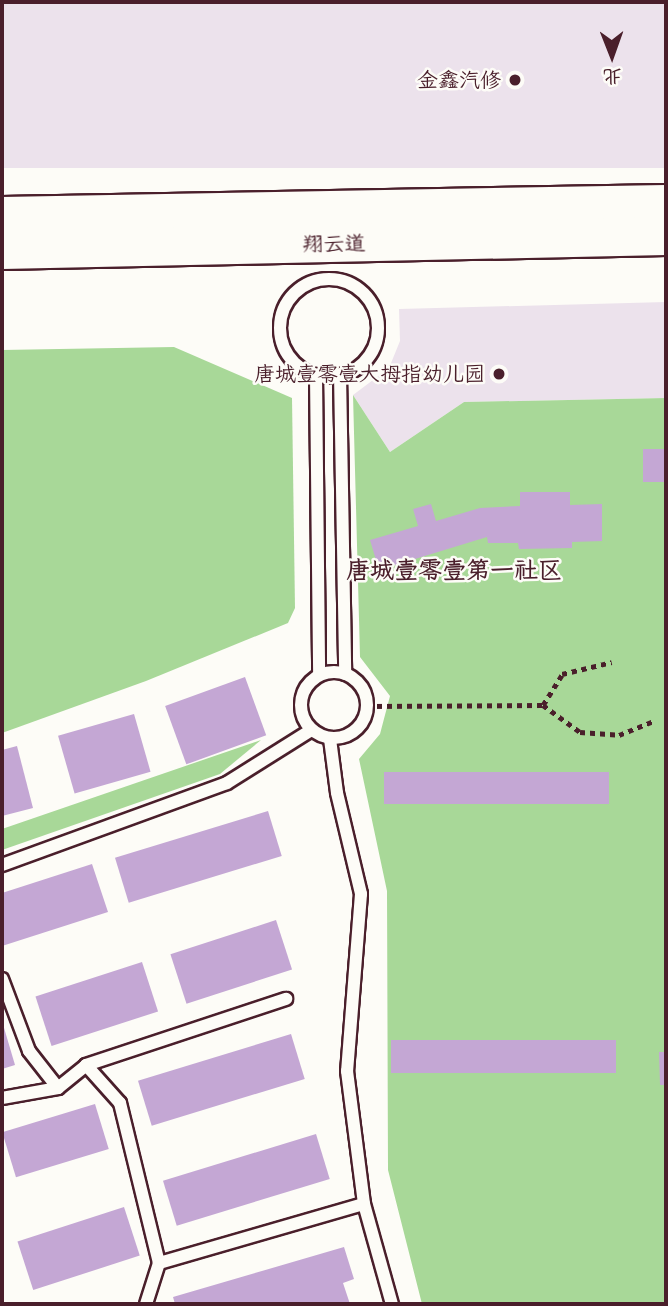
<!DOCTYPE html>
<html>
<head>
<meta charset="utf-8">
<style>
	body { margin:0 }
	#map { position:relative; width:668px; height:1306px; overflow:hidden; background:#fdfcf7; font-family:Delius,"LXGW WenKai TC",sans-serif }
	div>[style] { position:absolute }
	.built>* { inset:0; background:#ece2ec; transform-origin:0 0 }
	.green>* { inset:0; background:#a8d898 }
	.building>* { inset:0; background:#c4a7d4; transform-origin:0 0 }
	.path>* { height:4.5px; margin-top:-2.25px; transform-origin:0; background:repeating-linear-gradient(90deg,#4a1f2b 0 5px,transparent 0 10px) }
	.roads { filter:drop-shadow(2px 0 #4a1f2b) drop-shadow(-2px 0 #4a1f2b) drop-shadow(0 2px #4a1f2b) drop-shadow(0 -2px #4a1f2b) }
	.service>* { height:12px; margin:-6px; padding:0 6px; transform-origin:6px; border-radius:6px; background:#fdfcf7 }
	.service>.ring { margin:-6px; padding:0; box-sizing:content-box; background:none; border:12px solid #fdfcf7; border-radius:50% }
	.primary>* { height:38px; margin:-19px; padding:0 19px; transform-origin:19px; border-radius:19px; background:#fdfcf7 }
	.dots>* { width:19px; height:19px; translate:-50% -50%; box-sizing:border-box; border:4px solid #fdfcf7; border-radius:50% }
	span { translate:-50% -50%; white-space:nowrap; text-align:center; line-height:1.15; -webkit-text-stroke:5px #fdfcf7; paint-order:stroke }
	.poi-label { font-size:21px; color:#4a1f2b }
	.right { translate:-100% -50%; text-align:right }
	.street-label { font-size:21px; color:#4a1f2b }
	.quarter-label { font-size:24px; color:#4a1f2b; font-weight:700 }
	.frame { position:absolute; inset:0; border:4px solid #4a1f2b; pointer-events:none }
	.north { position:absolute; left:577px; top:21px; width:70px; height:70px; -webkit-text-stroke:5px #fdfcf7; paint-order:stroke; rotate:179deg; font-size:19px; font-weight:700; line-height:28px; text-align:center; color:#4a1f2b }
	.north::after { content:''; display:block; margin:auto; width:24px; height:32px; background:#4a1f2b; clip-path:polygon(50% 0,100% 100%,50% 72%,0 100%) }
</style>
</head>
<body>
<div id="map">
	<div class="built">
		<i style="left:2px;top:2px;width:664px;height:166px"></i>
		<i style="clip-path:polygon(666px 302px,666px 398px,464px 402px,390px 452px,353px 395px,389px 368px,400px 341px,399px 309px)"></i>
	</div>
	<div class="green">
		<i style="clip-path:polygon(174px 347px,292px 398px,295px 608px,288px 623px,146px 681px,2px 733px,2px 350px)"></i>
		<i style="clip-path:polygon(353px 395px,390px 452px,464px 402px,666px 398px,666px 1304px,422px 1304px,388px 1170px,387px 891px,359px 759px,380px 734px,390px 696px,360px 657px)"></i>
		<i style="clip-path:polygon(261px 740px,220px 774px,2px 850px,2px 829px)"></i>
	</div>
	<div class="building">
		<i style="left:643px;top:449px;width:23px;height:33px"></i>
		<i style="clip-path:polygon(520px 492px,570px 492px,570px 505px,602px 504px,602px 541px,572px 542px,572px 548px,519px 549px,518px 543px,488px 543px,487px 537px,379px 570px,370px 540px,418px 526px,413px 509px,431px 504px,436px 521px,480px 508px,520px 506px)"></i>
		<i style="left:245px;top:677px;width:62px;height:85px;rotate:70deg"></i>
		<i style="left:134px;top:714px;width:60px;height:79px;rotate:74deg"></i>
		<i style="clip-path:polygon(17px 746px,33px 808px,2px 816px,2px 750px)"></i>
		<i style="left:384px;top:772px;width:225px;height:32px"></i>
		<i style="left:268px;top:811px;width:47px;height:160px;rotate:73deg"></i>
		<i style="clip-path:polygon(92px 864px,108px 912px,2px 946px,2px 893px)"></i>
		<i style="left:276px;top:920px;width:52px;height:111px;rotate:72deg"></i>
		<i style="left:142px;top:962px;width:52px;height:112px;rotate:72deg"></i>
		<i style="clip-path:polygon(2px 1021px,15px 1065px,2px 1069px)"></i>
		<i style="left:291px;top:1034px;width:47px;height:160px;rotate:73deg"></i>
		<i style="left:391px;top:1040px;width:225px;height:33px"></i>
		<i style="clip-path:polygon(659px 1052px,666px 1052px,666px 1085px,660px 1085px)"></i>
		<i style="left:95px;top:1104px;width:47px;height:97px;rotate:73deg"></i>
		<i style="left:316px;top:1134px;width:47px;height:160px;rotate:73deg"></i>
		<i style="left:124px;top:1207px;width:51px;height:112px;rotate:72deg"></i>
		<i style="clip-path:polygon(344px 1247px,354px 1279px,343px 1283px,350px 1304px,175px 1304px,173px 1297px)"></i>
	</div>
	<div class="path">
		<i style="left:543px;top:705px;width:36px;rotate:-58deg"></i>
		<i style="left:562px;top:674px;width:51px;rotate:-13.5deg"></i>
		<i style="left:367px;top:706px;width:176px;rotate:-0.3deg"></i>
		<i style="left:543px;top:705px;width:46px;rotate:36.1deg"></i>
		<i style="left:580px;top:732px;width:39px;rotate:4deg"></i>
		<i style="left:619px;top:735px;width:38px;rotate:-22deg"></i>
	</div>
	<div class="roads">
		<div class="service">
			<i class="ring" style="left:280px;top:279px;width:86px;height:86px"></i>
			<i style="left:340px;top:374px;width:300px;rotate:89deg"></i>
			<i style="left:316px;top:375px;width:300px;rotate:89.4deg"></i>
			<i class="ring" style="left:301px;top:672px;width:54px;height:54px"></i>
			<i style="left:330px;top:739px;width:54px;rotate:82.6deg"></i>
			<i style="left:337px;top:793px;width:104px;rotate:76.6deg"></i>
			<i style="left:361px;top:894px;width:178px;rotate:94.5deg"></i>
			<i style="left:347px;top:1071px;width:134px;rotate:82.7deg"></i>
			<i style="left:364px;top:1204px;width:104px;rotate:74.4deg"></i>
			<i style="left:2px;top:865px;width:239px;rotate:-20deg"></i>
			<i style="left:227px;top:783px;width:99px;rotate:-32.2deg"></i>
			<i style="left:2px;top:979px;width:77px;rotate:69.4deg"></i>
			<i style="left:29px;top:1051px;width:47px;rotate:51.9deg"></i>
			<i style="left:86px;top:1065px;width:51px;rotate:48.2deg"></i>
			<i style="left:120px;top:1103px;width:165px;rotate:76.3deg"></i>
			<i style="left:159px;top:1263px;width:43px;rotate:107.6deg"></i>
			<i style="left:2px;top:1098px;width:57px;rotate:-10.1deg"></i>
			<i style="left:58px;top:1088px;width:36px;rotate:-39deg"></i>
			<i style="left:86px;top:1065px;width:211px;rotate:-18.3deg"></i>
			<i style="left:159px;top:1263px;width:213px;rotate:-16.1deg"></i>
		</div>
		<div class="primary">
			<i style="left:2px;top:216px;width:664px;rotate:-1.04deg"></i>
			<i style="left:2px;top:250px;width:664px;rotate:-1.21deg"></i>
		</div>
	</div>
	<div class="dots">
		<i style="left:515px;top:80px;background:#4a1f2b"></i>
		<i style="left:499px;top:374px;background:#4a1f2b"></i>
	</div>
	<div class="poi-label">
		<span class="right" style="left:501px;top:80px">金鑫汽修</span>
		<span class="right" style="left:485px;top:374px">唐城壹零壹大拇指幼儿园</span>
	</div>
	<div class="street-label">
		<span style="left:334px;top:244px;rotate:-1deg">翔云道</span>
	</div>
	<div class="quarter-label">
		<span style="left:454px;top:570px">唐城壹零壹第一社区</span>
	</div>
	<div class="frame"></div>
	<div class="north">北</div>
</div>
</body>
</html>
